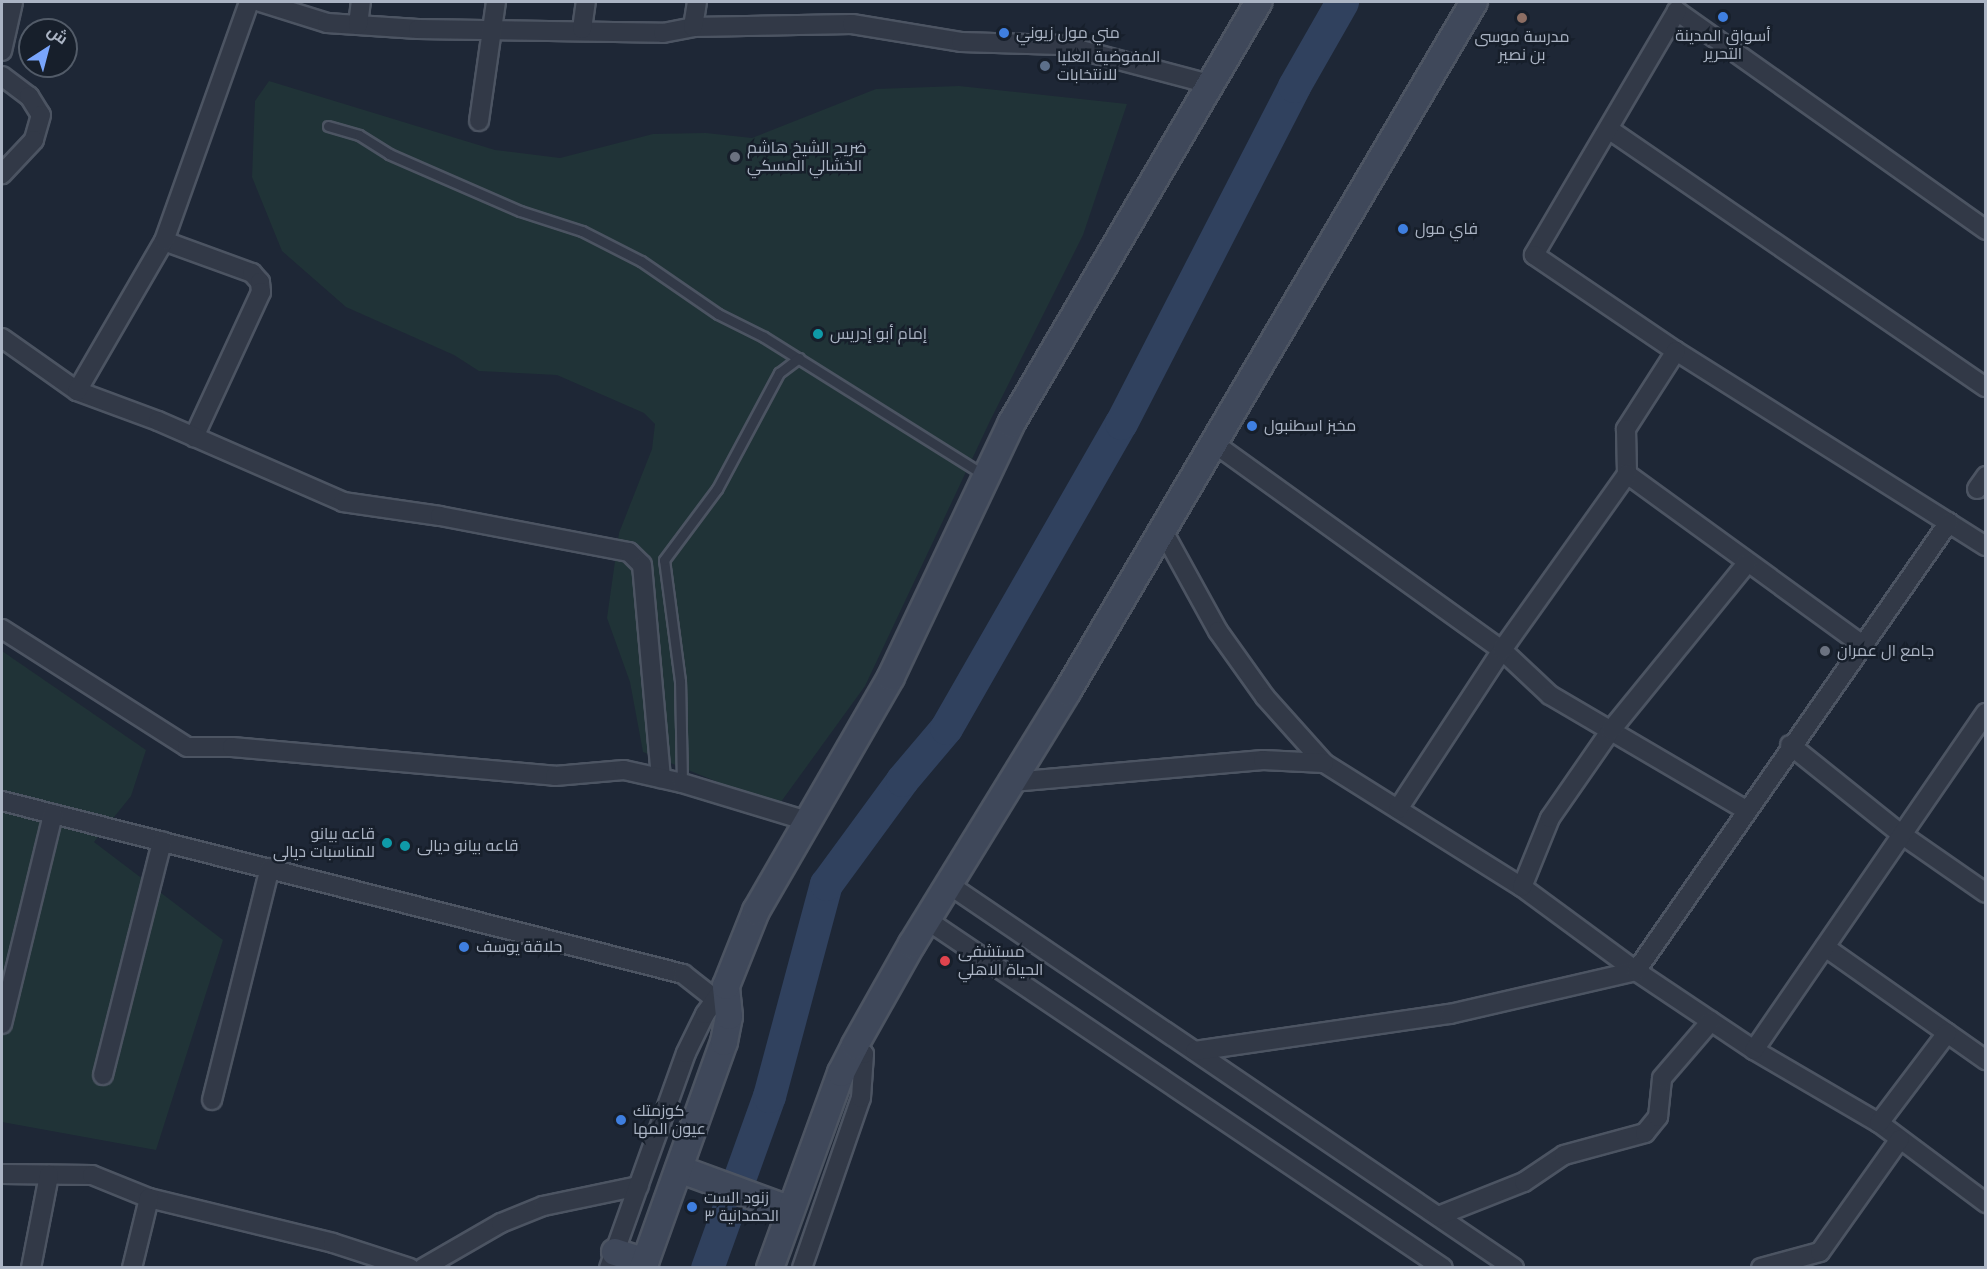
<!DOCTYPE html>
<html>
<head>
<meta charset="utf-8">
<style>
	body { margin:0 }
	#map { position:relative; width:1987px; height:1269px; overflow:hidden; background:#1e2736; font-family:Raleway,Cairo,sans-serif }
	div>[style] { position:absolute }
	.green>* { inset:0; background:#203337 }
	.river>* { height:33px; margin:-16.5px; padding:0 16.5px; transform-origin:16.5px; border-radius:16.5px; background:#30415e }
	.roads { filter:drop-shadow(2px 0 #4c5462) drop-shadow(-2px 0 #4c5462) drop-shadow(0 2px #4c5462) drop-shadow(0 -2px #4c5462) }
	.lane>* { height:9px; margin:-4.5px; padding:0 4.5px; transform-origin:4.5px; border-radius:4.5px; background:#323947 }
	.street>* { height:18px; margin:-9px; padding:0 9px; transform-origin:9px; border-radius:9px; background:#323947 }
	.secondary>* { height:26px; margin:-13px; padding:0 13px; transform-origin:13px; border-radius:13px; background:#3f485a }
	.dots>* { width:16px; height:16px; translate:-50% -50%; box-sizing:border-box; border:3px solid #171f2b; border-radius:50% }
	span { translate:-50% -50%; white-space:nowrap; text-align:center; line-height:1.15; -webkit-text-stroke:5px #171f2b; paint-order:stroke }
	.poi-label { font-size:16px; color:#abb4c4 }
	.left { translate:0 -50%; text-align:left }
	.right { translate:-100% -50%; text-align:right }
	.frame { position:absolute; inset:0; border:3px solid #abb4c4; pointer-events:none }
	.north { position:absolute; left:18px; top:18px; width:60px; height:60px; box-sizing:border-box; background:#171f2b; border:2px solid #525b68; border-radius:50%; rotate:36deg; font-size:16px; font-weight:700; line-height:24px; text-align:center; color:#abb4c4 }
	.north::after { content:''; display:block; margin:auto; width:21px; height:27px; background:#79a5fc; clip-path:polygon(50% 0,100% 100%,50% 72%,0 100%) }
</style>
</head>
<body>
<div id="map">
	<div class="green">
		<i style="clip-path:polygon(269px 81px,495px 150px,560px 158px,653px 134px,706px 133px,752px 138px,876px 89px,959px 86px,1127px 104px,1083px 235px,990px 421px,865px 686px,778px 806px,643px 752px,630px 682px,607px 618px,619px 533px,652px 449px,655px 424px,644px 413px,557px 375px,479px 371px,454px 355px,346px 307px,282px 251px,252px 177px,255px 101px)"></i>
		<i style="clip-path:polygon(2px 651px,146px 750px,131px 796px,94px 842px,223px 940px,156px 1150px,2px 1122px)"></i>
	</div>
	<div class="river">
		<i style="left:707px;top:1268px;width:183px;rotate:-70.2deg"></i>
		<i style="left:769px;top:1096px;width:220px;rotate:-75deg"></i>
		<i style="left:826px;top:884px;width:129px;rotate:-53.8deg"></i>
		<i style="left:902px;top:780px;width:68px;rotate:-49.8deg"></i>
		<i style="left:946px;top:728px;width:352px;rotate:-60.2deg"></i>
		<i style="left:1121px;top:423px;width:379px;rotate:-62.8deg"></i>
		<i style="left:1294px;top:86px;width:97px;rotate:-60.3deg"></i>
	</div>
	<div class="roads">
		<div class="lane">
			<i style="left:328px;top:126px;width:32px;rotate:16deg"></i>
			<i style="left:359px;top:135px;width:36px;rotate:32deg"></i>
			<i style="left:389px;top:154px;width:143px;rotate:23.5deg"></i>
			<i style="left:520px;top:211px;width:65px;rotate:17.9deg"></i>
			<i style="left:582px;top:231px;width:66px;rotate:27deg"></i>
			<i style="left:641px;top:261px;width:93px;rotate:34.5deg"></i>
			<i style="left:718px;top:314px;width:51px;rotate:26.6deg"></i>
			<i style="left:764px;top:337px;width:260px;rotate:32.1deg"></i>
			<i style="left:682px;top:783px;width:102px;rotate:-91.1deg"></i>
			<i style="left:680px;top:681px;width:122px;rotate:-97.5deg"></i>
			<i style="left:664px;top:560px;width:89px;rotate:-53.3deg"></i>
			<i style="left:717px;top:489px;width:132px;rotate:-61.9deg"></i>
			<i style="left:779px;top:373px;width:25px;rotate:-37deg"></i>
		</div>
		<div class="street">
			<i style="left:260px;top:2px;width:70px;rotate:17.4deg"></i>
			<i style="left:327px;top:23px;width:91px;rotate:3.8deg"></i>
			<i style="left:418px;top:29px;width:245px;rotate:0.9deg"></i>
			<i style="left:663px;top:33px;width:31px;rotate:-11deg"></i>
			<i style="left:693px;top:27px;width:159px;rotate:-1.1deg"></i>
			<i style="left:852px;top:24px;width:110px;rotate:9.4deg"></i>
			<i style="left:961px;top:42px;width:101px;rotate:1.7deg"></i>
			<i style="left:1062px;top:45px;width:153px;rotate:14.8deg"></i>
			<i style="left:358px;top:25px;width:23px;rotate:-83deg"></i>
			<i style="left:693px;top:27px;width:25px;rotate:-81deg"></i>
			<i style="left:582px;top:29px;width:27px;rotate:-82deg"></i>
			<i style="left:2px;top:51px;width:50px;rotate:-77.3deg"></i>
			<i style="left:2px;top:76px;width:34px;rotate:37deg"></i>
			<i style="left:29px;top:96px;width:22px;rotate:58deg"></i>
			<i style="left:41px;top:115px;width:26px;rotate:106deg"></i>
			<i style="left:34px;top:140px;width:47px;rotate:133.3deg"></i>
			<i style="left:479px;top:121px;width:120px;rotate:-81.9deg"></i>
			<i style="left:1610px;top:130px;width:455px;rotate:34.4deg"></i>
			<i style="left:1986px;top:230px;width:379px;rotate:-144.7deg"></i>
			<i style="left:1677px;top:11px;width:283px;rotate:120.4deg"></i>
			<i style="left:1534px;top:255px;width:171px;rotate:34.1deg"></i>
			<i style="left:1676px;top:351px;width:366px;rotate:32.2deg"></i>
			<i style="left:164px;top:241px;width:94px;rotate:20deg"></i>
			<i style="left:252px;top:273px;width:12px;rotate:48deg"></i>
			<i style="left:260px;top:282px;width:10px;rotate:84deg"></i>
			<i style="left:261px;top:292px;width:160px;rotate:114.8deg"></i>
			<i style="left:2px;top:338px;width:92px;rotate:35.2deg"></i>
			<i style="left:77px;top:391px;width:86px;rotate:20.3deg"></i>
			<i style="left:158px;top:421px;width:202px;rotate:23.6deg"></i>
			<i style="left:343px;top:502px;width:98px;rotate:8.2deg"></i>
			<i style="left:440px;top:516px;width:192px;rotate:10.8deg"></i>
			<i style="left:629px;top:552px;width:18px;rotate:45deg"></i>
			<i style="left:642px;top:565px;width:214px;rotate:84.9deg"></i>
			<i style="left:1676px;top:351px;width:93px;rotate:122.7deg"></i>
			<i style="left:1626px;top:429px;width:45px;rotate:88.7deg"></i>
			<i style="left:1627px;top:474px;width:289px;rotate:36deg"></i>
			<i style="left:77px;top:391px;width:173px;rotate:-59.9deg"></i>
			<i style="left:164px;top:241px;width:254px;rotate:-70.4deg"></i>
			<i style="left:1215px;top:444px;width:353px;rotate:35.7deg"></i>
			<i style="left:1502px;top:650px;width:66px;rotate:43.2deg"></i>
			<i style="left:1550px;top:695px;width:227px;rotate:30.4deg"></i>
			<i style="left:1977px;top:489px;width:16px;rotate:-55deg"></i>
			<i style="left:1163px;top:531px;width:114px;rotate:61.2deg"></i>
			<i style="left:1218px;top:631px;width:81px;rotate:54.5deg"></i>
			<i style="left:1265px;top:697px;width:89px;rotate:48.2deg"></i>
			<i style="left:1324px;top:763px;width:234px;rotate:32.1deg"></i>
			<i style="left:1522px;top:887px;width:142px;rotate:36.4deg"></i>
			<i style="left:1636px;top:971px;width:142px;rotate:33.8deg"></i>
			<i style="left:1754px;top:1050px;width:145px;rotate:30.3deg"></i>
			<i style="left:1879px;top:1123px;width:134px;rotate:36.8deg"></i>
			<i style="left:2px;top:629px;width:219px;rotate:32.5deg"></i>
			<i style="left:187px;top:747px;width:45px"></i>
			<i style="left:232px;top:747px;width:324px;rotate:5.1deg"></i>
			<i style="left:555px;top:776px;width:69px;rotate:-5deg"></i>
			<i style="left:624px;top:770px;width:59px;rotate:12.6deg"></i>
			<i style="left:682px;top:783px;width:131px;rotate:16.9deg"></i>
			<i style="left:1790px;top:745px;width:142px;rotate:38.7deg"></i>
			<i style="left:1901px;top:834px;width:103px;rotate:34.8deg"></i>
			<i style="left:1012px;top:782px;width:252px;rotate:-5deg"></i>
			<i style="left:1263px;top:760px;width:61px;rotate:2.8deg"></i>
			<i style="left:2px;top:801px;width:703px;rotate:14.25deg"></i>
			<i style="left:683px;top:974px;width:41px;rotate:38deg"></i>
			<i style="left:1398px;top:809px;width:190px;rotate:-56.8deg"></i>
			<i style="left:1502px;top:650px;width:216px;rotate:-54.6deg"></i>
			<i style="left:948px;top:884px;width:684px;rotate:34.15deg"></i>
			<i style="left:1522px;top:887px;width:74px;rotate:-67.9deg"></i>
			<i style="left:1550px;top:818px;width:107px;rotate:-55.3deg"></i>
			<i style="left:1611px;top:730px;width:215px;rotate:-50.8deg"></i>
			<i style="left:927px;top:920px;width:622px;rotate:34deg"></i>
			<i style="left:1825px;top:947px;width:197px;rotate:35.1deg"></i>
			<i style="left:2px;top:1024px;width:216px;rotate:-76.3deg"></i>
			<i style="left:1754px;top:1050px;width:409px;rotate:-55.5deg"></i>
			<i style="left:1195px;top:1051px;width:258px;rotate:-8.3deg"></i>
			<i style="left:1450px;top:1014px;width:191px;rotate:-13deg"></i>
			<i style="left:1636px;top:971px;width:547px;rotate:-55.12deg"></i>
			<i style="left:103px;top:1075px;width:241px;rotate:-75.8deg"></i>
			<i style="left:212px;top:1100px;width:239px;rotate:-76deg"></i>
			<i style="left:1879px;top:1123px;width:113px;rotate:-52.9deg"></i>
			<i style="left:2px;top:1174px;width:90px;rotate:0.6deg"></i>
			<i style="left:92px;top:1175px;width:61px;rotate:22deg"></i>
			<i style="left:149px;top:1198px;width:189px;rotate:13.7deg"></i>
			<i style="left:333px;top:1243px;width:81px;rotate:18deg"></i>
			<i style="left:1438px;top:1216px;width:92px;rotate:-21.6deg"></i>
			<i style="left:1524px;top:1182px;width:48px;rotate:-34deg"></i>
			<i style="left:1564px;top:1155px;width:84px;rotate:-15.2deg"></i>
			<i style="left:1645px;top:1133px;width:21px;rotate:-51deg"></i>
			<i style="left:1658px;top:1117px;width:39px;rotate:-84deg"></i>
			<i style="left:1662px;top:1078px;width:75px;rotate:-49.3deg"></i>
			<i style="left:31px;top:1268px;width:95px;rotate:-79deg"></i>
			<i style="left:132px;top:1268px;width:72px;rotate:-76.3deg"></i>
			<i style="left:423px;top:1268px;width:90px;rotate:-30deg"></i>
			<i style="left:501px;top:1223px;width:45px;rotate:-22deg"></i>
			<i style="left:543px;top:1206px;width:98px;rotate:-11.8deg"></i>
			<i style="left:609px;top:1268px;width:228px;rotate:-70.3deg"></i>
			<i style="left:686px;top:1053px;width:43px;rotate:-64deg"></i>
			<i style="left:705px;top:1014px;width:27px;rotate:-54deg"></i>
			<i style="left:802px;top:1268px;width:180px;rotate:-70.9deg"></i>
			<i style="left:861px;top:1098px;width:44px;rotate:-86.1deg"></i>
			<i style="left:864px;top:1054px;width:13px;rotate:-135deg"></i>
			<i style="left:1761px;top:1268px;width:61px;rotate:-15.2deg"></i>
			<i style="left:1820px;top:1252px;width:138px;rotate:-54.7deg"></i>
		</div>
		<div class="secondary">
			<i style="left:679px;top:1169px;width:119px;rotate:20.1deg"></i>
			<i style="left:615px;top:1252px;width:32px;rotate:18deg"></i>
			<i style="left:643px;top:1268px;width:240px;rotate:-70.3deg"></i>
			<i style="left:724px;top:1042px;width:26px;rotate:-79deg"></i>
			<i style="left:729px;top:1016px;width:30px;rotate:-96deg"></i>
			<i style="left:726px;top:986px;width:81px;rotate:-68.2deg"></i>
			<i style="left:756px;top:911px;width:270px;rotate:-60deg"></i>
			<i style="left:891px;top:677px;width:280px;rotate:-64.6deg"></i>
			<i style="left:1011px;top:424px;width:489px;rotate:-59.6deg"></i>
			<i style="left:770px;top:1268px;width:208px;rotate:-70deg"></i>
			<i style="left:841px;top:1073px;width:31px;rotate:-63deg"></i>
			<i style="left:855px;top:1045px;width:116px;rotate:-60.6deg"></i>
			<i style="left:912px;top:944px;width:296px;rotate:-58.4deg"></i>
			<i style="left:1067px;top:692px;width:801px;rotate:-59.47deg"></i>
		</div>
	</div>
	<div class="dots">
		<i style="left:1723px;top:17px;background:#3f7fe0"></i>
		<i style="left:1522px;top:18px;background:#8d6e63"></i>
		<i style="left:1004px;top:33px;background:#3f7fe0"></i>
		<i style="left:1045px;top:66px;background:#5c6f8a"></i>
		<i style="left:735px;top:157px;background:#6b7280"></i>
		<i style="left:1403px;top:229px;background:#3f7fe0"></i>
		<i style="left:818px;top:334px;background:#0f9aa8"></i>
		<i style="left:1252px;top:426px;background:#3f7fe0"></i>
		<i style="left:1825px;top:651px;background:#6b7280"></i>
		<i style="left:387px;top:843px;background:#0f9aa8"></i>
		<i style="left:405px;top:846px;background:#0f9aa8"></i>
		<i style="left:464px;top:947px;background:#3f7fe0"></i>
		<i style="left:945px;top:961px;background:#e0444e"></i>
		<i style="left:621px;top:1120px;background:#3f7fe0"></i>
		<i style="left:692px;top:1207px;background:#3f7fe0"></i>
	</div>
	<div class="poi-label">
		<span class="left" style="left:1016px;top:33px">مني مول زيوني</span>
		<span style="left:1723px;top:45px">أسواق المدينة<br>التحرير</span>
		<span style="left:1522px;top:46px">مدرسة موسى<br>بن نصير</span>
		<span class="left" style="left:1057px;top:66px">المفوضية العليا<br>للانتخابات</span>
		<span class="left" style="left:747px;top:157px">ضريح الشيخ هاشم<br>الخشالي المسكي</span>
		<span class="left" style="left:1415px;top:229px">فاي مول</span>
		<span class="left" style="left:830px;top:334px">إمام أبو إدريس</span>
		<span class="left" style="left:1264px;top:426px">مخبز اسطنبول</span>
		<span class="left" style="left:1837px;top:651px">جامع ال عمران</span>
		<span class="right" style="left:375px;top:843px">قاعه بيانو<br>للمناسبات ديالى</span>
		<span class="left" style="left:417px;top:846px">قاعه بيانو ديالى</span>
		<span class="left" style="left:476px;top:947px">حلاقة يوسف</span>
		<span class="left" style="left:958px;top:961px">مستشفى<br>الحياة الاهلي</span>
		<span class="left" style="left:633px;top:1120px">كوزمتك<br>عيون المها</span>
		<span class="left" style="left:704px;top:1207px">زنود الست<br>الحمدانية ٣</span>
	</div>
	<div class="frame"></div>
	<div class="north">ش</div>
</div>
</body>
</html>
